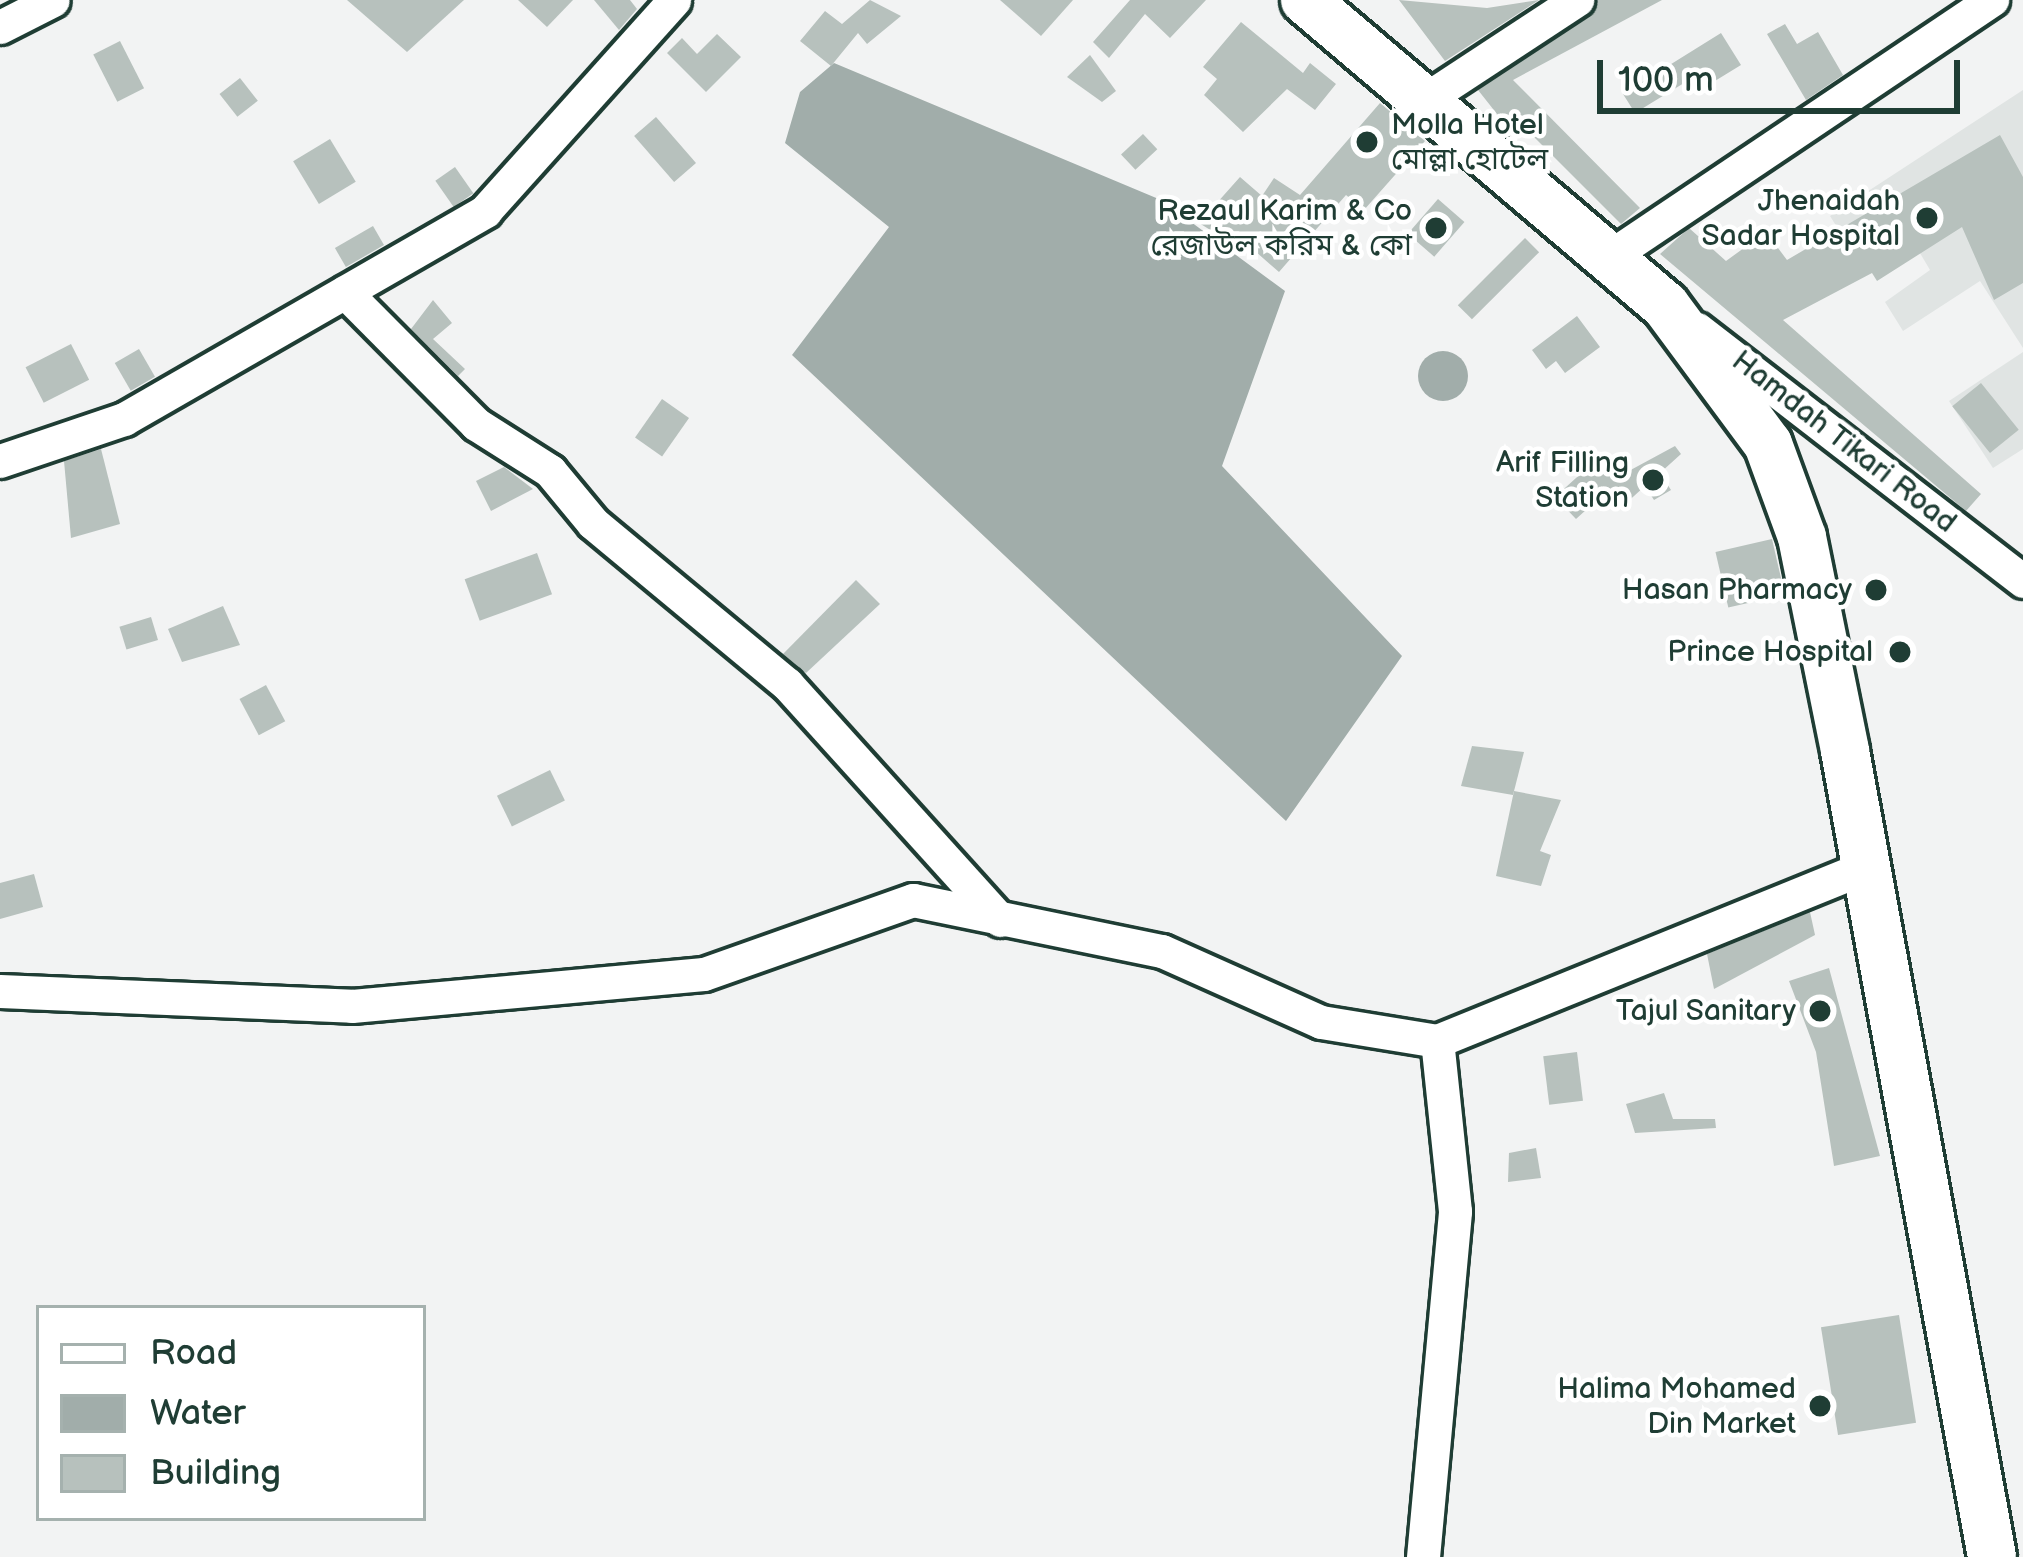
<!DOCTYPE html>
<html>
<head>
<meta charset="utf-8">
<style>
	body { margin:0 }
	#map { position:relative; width:2023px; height:1557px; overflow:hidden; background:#f2f3f3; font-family:"Balsamiq Sans","Noto Sans Bengali",sans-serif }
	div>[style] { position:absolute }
	.built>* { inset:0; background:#e0e4e3 }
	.water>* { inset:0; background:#a1adaa }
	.round { border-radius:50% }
	.building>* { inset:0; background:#b7c1bd; transform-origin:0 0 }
	.roads { filter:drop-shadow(3px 0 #1f3d34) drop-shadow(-3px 0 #1f3d34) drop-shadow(0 3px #1f3d34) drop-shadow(0 -3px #1f3d34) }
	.minor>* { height:33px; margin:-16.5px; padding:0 16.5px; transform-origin:16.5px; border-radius:16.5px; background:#fff }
	.highway>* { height:48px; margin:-24px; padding:0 24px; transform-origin:24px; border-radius:24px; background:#fff }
	.dots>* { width:33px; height:33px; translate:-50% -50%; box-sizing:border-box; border:6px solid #fff; border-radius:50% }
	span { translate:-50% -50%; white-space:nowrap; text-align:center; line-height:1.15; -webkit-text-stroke:9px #fff; paint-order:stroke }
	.poi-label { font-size:30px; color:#1f3d34 }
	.left { translate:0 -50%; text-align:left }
	.right { translate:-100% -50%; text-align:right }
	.street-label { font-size:30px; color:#1f3d34 }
	.legend { position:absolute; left:36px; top:1305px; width:390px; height:216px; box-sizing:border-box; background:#fff; border:3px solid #a5b1ae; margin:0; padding:15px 21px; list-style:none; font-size:36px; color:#1f3d34 }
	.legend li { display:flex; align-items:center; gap:24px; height:60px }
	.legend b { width:60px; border:3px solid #a5b1ae }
	.scale { position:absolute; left:1597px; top:60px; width:363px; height:54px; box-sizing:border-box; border:6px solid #1f3d34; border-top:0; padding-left:15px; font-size:36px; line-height:42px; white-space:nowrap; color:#1f3d34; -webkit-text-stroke:9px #fff; paint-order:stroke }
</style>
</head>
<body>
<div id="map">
	<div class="built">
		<i style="clip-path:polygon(2023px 90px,2023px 348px,1980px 281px,1903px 331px,1885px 302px,1930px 270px,1901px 221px,1852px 251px,1830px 216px)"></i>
		<i style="clip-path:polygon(2023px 352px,2023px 449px,1993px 468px,1949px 401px)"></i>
	</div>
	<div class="water">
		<i style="clip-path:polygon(834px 63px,1161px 200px,1285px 291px,1222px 466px,1402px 656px,1286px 821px,792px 355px,889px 227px,785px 143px,800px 92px)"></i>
		<i class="round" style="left:1418px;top:351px;width:50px;height:50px"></i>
	</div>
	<div class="building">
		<i style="clip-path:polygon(347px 0,464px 0,407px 52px)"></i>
		<i style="clip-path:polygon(518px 0,573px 0,547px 27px)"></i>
		<i style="clip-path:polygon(594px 0,630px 0,637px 9px,619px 30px)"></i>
		<i style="clip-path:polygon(870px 0,901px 16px,867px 44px,858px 33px,831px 66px,800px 41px,825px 11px,842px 24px)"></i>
		<i style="clip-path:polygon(1000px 0,1073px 0,1041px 36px)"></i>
		<i style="clip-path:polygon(1130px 0,1206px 0,1170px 38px,1145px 14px,1109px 58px,1093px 42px)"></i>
		<i style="clip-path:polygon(1399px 0,1487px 8px,1539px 0,1445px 61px)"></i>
		<i style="clip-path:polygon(1598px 0,1662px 0,1513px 80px,1640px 208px,1621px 224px,1527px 130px,1516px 138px,1478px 90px)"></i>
		<i style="clip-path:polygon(1241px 22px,1303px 73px,1310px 63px,1336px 84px,1315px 110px,1287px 89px,1243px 132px,1204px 95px,1217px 79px,1203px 67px)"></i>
		<i style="clip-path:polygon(1785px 24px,1797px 44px,1818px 32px,1843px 75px,1806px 100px,1767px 34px)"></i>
		<i style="clip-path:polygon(1721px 33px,1741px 65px,1710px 84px,1702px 72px,1635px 113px,1623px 94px)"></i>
		<i style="clip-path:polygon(717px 34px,741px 57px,706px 92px,667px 53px,682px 38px,697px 54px)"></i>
		<i style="left:120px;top:41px;width:53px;height:30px;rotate:63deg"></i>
		<i style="clip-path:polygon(1090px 55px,1116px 91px,1102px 102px,1067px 77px)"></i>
		<i style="left:240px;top:78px;width:29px;height:26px;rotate:52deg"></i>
		<i style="clip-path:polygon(1380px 103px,1425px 141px,1364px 210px,1346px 195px,1279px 272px,1232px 231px,1225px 239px,1199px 223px,1240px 177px,1262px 196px,1274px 178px,1300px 195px)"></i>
		<i style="left:656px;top:117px;width:61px;height:29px;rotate:49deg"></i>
		<i style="left:1143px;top:134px;width:21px;height:30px;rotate:47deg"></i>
		<i style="clip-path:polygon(2000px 135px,2023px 177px,2023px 283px,1994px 300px,1962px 227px,1877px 281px,1872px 273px,1783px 320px,1981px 494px,1966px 511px,1660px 254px,1689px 228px,1726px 261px,1766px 232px,1787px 260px)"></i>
		<i style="left:330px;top:139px;width:50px;height:43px;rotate:59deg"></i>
		<i style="left:455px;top:167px;width:32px;height:24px;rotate:55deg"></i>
		<i style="left:1438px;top:199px;width:35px;height:46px;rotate:41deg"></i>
		<i style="left:373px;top:226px;width:22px;height:44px;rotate:60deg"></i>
		<i style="left:1525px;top:238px;width:20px;height:95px;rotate:45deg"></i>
		<i style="clip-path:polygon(433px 300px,452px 323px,433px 339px,465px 369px,458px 376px,411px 329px)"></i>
		<i style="clip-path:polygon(1577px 316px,1600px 347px,1565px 373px,1556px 361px,1546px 369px,1532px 350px)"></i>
		<i style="left:71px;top:344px;width:40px;height:51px;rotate:63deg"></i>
		<i style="left:139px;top:349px;width:32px;height:28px;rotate:60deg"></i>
		<i style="left:1981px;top:383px;width:60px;height:37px;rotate:51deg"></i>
		<i style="left:662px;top:399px;width:33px;height:47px;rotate:35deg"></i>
		<i style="clip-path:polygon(1675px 446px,1681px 454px,1660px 473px,1671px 490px,1654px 500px,1645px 486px,1623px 506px,1608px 490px,1576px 519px,1555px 497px,1597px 459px,1614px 479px)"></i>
		<i style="clip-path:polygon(101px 449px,120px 524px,71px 538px,64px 461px)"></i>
		<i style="clip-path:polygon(504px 467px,533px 489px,491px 511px,476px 481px)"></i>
		<i style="left:1772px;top:539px;width:57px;height:58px;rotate:77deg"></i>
		<i style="left:537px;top:553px;width:44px;height:77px;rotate:70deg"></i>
		<i style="clip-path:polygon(856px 580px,880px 604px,806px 673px,783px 654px)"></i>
		<i style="clip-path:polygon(223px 606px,240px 645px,182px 662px,168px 629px)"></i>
		<i style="left:151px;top:617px;width:24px;height:33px;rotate:73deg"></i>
		<i style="left:266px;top:685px;width:41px;height:30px;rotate:62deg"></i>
		<i style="clip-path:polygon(1472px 746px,1524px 752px,1513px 795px,1461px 786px)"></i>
		<i style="left:550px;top:770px;width:34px;height:59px;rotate:64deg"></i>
		<i style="clip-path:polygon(1514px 791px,1561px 800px,1540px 851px,1551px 855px,1541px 886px,1496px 876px)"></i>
		<i style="clip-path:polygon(34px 874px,43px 907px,0 919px,0 883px)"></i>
		<i style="clip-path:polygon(1810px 912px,1815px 935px,1714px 989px,1707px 954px)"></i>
		<i style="clip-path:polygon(1829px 968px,1880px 1156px,1834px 1166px,1816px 1052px,1789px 981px)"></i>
		<i style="left:1577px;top:1052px;width:49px;height:34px;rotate:83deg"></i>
		<i style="clip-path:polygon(1664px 1093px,1673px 1119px,1715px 1119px,1716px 1128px,1635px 1133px,1626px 1104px)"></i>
		<i style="clip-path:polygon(1536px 1148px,1541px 1178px,1508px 1182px,1509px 1153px)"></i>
		<i style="left:1899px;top:1315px;width:109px;height:79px;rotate:81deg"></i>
	</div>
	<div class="roads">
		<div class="minor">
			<i style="left:0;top:27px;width:59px;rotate:-27deg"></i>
			<i style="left:1426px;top:99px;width:181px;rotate:-33.3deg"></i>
			<i style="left:1612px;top:255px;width:458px;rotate:-33.9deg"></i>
			<i style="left:345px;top:292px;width:186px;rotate:45.2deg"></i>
			<i style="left:476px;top:424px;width:88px;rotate:32.4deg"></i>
			<i style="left:550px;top:471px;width:67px;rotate:50.4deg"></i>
			<i style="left:593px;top:523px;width:252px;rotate:39.7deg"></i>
			<i style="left:787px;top:684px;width:318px;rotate:47.9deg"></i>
			<i style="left:1697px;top:329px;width:412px;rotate:37.7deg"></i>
			<i style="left:0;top:461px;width:131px;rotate:-18.7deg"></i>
			<i style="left:124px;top:419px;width:417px;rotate:-29.9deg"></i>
			<i style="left:485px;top:211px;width:283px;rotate:-48.1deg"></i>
			<i style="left:0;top:991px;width:352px;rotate:2.4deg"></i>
			<i style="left:352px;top:1006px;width:353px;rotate:-5.2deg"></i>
			<i style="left:704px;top:974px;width:222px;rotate:-19.5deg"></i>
			<i style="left:913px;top:900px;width:254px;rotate:11.6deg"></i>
			<i style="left:1162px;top:951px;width:174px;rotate:24.1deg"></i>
			<i style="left:1321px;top:1022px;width:118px;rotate:9.3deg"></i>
			<i style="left:1423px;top:1557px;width:347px;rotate:-84.7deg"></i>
			<i style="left:1455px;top:1211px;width:171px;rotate:-96deg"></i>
			<i style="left:1437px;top:1041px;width:463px;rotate:-22.1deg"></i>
		</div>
		<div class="highway">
			<i style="left:1305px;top:0;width:472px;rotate:40.3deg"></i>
			<i style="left:1665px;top:305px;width:173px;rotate:53.5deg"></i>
			<i style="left:1768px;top:444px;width:99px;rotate:69.9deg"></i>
			<i style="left:1802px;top:537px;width:218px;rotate:78.6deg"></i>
			<i style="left:1845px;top:751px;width:819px;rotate:79.66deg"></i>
		</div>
	</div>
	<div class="dots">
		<i style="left:1367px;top:142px;background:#1f3d34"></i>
		<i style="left:1927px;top:218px;background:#1f3d34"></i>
		<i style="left:1436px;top:228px;background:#1f3d34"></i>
		<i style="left:1653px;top:480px;background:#1f3d34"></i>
		<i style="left:1876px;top:590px;background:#1f3d34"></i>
		<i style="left:1900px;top:652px;background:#1f3d34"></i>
		<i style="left:1820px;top:1011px;background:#1f3d34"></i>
		<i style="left:1820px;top:1406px;background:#1f3d34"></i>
	</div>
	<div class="poi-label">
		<span class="left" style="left:1391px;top:142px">Molla Hotel<br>মোল্লা হোটেল</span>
		<span class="right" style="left:1900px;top:218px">Jhenaidah<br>Sadar Hospital</span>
		<span class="right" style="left:1412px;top:228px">Rezaul Karim &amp; Co<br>রেজাউল করিম &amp; কো</span>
		<span class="right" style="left:1629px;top:480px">Arif Filling<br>Station</span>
		<span class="right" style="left:1852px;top:590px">Hasan Pharmacy</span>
		<span class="right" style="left:1873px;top:652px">Prince Hospital</span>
		<span class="right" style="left:1796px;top:1011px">Tajul Sanitary</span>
		<span class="right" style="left:1796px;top:1406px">Halima Mohamed<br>Din Market</span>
	</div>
	<div class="street-label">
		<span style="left:1844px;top:442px;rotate:38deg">Hamdah Tikari Road</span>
	</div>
	<ul class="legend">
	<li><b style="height:15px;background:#fff"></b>Road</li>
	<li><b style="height:33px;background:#a1adaa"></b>Water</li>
	<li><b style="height:33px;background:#b7c1bd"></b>Building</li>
	</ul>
	<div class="scale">100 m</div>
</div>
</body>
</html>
